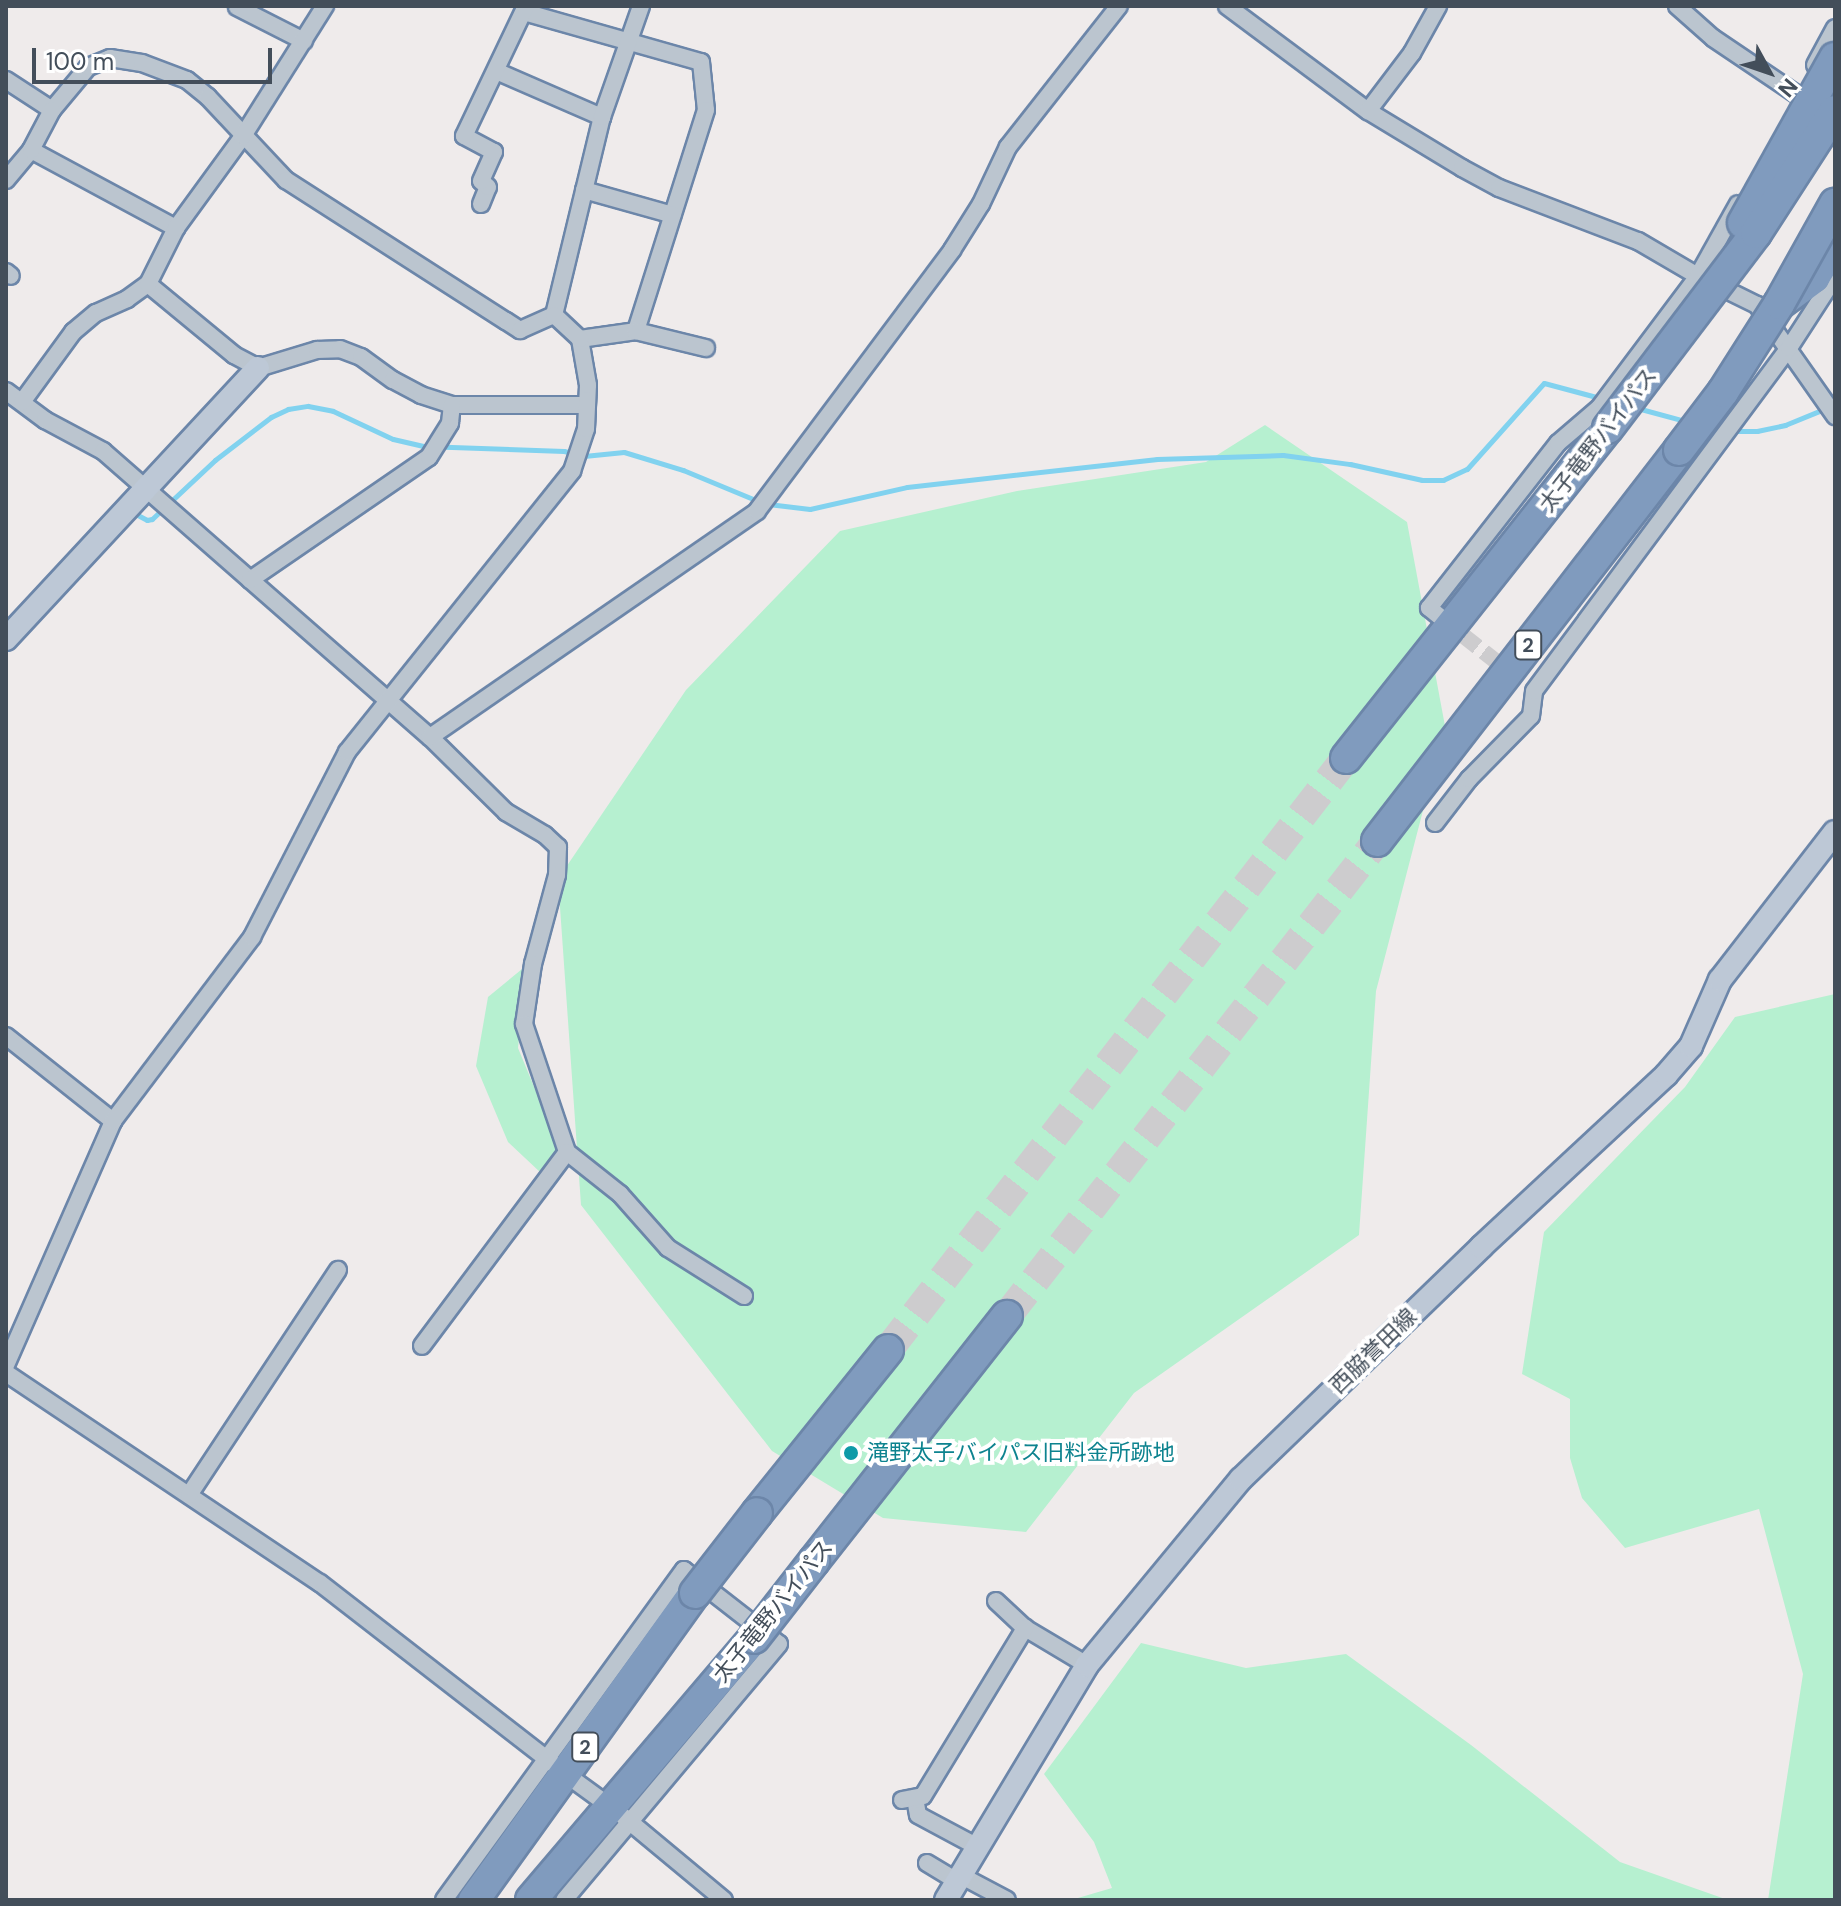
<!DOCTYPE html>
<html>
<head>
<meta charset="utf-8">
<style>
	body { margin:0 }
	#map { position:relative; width:1841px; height:1906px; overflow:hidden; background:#efebeb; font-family:"DM Sans","Noto Sans JP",sans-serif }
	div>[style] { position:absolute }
	.green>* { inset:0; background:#b6f0d0 }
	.stream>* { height:5px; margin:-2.5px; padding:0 2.5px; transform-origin:2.5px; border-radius:2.5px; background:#81d2ef }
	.street-tunnel>* { height:16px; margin-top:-8px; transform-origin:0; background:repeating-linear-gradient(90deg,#cdccce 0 16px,transparent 0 24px) }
	.highway-tunnel>* { height:30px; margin-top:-15px; transform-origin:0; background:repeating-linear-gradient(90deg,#cdccce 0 30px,transparent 0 45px) }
	.roads { filter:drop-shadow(2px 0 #6c86a9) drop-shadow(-2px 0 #6c86a9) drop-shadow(0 2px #6c86a9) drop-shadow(0 -2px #6c86a9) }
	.street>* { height:16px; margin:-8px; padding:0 8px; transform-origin:8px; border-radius:8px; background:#bbc5cf }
	.secondary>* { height:22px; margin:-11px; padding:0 11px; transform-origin:11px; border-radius:11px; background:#bdc8d6 }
	.highway>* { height:30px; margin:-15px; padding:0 15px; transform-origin:15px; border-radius:15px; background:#809bbe }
	.bridges { filter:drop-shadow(2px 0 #6c86a9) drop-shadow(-2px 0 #6c86a9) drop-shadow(0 2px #6c86a9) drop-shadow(0 -2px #6c86a9) }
	.highway-bridge>* { height:30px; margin:-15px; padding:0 15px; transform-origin:15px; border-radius:15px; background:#809bbe }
	.dots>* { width:22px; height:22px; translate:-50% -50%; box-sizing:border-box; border:4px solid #fff; border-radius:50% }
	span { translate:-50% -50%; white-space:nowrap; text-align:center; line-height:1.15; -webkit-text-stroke:8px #fff; paint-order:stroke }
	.shield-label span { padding:2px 6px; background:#fff; border:2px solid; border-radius:6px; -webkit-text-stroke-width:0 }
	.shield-label { font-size:20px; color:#434e5a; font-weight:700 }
	.street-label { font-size:22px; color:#434e5a }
	.culture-label { font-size:22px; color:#0d838f }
	.left { translate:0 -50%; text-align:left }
	.frame { position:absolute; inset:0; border:8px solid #434e5a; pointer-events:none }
	.north { position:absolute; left:1729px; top:32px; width:80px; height:80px; -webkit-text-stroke:6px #fff; paint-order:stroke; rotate:130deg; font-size:22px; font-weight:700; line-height:32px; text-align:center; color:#434e5a }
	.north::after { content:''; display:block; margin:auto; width:28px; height:36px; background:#434e5a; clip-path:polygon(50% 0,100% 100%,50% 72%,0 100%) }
	.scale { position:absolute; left:32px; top:48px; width:240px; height:36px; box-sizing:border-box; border:4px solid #434e5a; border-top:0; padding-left:10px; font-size:24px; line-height:28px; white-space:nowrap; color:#434e5a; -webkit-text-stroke:6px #fff; paint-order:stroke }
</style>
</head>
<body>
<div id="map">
	<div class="green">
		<i style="clip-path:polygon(1265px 425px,1407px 522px,1445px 726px,1376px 991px,1359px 1235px,1134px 1393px,1026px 1532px,883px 1518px,772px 1451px,581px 1205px,558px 879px,686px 690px,840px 531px,1017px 491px,1206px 462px)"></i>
		<i style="clip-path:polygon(527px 965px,518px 1048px,561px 1152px,541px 1173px,508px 1142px,476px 1066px,488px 997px)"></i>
		<i style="clip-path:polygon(1835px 994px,1835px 1900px,1768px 1900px,1803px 1674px,1759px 1509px,1625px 1548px,1582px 1498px,1570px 1458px,1570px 1399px,1522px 1374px,1544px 1232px,1685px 1087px,1735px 1017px)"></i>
		<i style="clip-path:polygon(1141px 1643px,1246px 1668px,1346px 1654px,1471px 1745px,1620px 1862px,1728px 1900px,1071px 1900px,1112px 1888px,1094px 1842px,1044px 1774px)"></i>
	</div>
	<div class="stream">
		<i style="left:1637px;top:408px;width:54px;rotate:15.1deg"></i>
		<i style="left:1734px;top:431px;width:23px"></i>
		<i style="left:1757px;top:431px;width:29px;rotate:-12deg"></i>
		<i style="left:1785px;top:425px;width:42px;rotate:-22.3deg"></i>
		<i style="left:768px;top:504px;width:42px;rotate:6.8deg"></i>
		<i style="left:810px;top:509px;width:99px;rotate:-12.8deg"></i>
		<i style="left:907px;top:487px;width:252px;rotate:-6.4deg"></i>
		<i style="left:1157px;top:459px;width:126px;rotate:-1.8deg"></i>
		<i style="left:1283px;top:455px;width:68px;rotate:7.7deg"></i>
		<i style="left:1350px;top:464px;width:74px;rotate:12.5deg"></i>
		<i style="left:1422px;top:480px;width:21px"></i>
		<i style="left:1443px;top:480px;width:26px;rotate:-25deg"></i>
		<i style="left:1467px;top:469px;width:115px;rotate:-48.2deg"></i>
		<i style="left:1544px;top:383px;width:58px;rotate:15deg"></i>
		<i style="left:132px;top:512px;width:17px;rotate:28deg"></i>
		<i style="left:147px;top:520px;width:5px;rotate:-11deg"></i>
		<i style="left:152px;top:519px;width:86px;rotate:-43.1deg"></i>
		<i style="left:215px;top:460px;width:71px;rotate:-37.5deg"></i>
		<i style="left:271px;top:417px;width:19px;rotate:-25deg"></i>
		<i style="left:288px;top:409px;width:20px;rotate:-9deg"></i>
		<i style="left:308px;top:406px;width:25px;rotate:11deg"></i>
		<i style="left:333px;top:411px;width:66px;rotate:25deg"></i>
		<i style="left:393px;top:439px;width:31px;rotate:13deg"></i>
		<i style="left:423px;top:446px;width:141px;rotate:2deg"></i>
		<i style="left:564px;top:451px;width:21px;rotate:14deg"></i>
		<i style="left:584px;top:456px;width:40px;rotate:-5.7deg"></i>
		<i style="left:624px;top:452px;width:62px;rotate:17deg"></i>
		<i style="left:683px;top:470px;width:81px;rotate:22.5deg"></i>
	</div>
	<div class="street-tunnel">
		<i style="left:1446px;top:622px;width:84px;rotate:38.2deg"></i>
	</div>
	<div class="highway-tunnel">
		<i style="left:1007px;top:1316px;width:602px;rotate:-52.08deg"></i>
		<i style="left:888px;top:1350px;width:748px;rotate:-52.27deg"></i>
	</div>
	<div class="roads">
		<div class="street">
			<i style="left:1227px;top:6px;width:176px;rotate:36.7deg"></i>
			<i style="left:1368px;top:111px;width:110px;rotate:31.2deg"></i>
			<i style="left:1462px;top:168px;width:42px;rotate:28.4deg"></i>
			<i style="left:1499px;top:188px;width:149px;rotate:20.9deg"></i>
			<i style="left:1638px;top:241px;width:69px;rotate:30.3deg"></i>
			<i style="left:1698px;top:276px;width:66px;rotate:26.2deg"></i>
			<i style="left:1757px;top:305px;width:136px;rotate:54.9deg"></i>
			<i style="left:1677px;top:6px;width:48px;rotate:41.6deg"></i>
			<i style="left:1713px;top:38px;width:104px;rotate:34deg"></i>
			<i style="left:237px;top:7px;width:75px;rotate:26.9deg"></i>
			<i style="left:524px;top:12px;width:184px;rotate:15.8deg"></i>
			<i style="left:701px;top:62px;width:48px;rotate:84.1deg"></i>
			<i style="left:706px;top:110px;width:232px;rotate:107.6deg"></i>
			<i style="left:1815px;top:65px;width:42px;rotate:-61.6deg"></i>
			<i style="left:496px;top:71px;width:116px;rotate:23.5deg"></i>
			<i style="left:6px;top:80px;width:55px;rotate:33.1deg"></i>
			<i style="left:52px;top:110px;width:56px;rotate:-50.1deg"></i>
			<i style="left:88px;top:67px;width:24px;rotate:-22deg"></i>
			<i style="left:110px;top:58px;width:32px;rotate:9deg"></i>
			<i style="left:142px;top:63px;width:48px;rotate:20.7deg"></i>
			<i style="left:187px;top:80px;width:27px;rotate:39deg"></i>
			<i style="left:208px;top:97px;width:114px;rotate:46.8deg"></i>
			<i style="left:286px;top:180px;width:261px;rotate:32.7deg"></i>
			<i style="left:506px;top:321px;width:17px;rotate:33deg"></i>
			<i style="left:520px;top:330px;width:37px;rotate:-24deg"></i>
			<i style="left:1368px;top:111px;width:73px;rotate:-52.8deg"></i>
			<i style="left:1412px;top:53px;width:54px;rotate:-61deg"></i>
			<i style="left:31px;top:150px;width:165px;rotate:28.3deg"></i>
			<i style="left:6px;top:180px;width:39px;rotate:-50deg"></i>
			<i style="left:31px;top:150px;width:45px;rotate:-62.3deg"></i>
			<i style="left:584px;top:190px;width:92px;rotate:15.7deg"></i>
			<i style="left:481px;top:204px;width:18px;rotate:-68deg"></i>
			<i style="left:488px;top:187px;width:9px;rotate:-139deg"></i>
			<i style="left:481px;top:181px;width:32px;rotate:-66deg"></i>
			<i style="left:494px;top:152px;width:34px;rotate:-152deg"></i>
			<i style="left:464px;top:136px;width:144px;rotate:-64.5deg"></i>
			<i style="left:6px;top:272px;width:6px;rotate:39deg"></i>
			<i style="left:148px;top:284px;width:112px;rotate:39.5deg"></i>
			<i style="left:234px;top:355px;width:27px;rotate:28deg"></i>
			<i style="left:258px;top:368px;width:62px;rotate:-17deg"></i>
			<i style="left:317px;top:350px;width:23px;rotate:-2deg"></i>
			<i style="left:340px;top:349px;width:22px;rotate:21deg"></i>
			<i style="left:361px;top:357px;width:39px;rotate:36deg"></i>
			<i style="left:393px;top:380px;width:32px;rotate:28deg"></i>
			<i style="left:421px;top:395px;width:33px;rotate:18deg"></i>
			<i style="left:452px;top:405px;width:135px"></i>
			<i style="left:554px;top:315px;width:204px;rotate:-76.4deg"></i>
			<i style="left:602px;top:117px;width:118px;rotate:-70.6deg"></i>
			<i style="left:580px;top:339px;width:57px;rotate:-8.1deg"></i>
			<i style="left:636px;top:331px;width:72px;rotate:13.7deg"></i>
			<i style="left:6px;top:391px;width:49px;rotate:36.6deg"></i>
			<i style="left:45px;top:420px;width:66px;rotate:28.1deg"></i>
			<i style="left:103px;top:451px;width:434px;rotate:41.2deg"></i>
			<i style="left:430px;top:737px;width:107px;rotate:44.6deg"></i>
			<i style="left:506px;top:812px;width:45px;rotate:30.5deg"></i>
			<i style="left:545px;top:835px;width:18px;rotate:43deg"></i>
			<i style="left:558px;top:847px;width:28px;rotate:92deg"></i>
			<i style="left:557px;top:875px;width:92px;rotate:105.1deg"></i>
			<i style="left:533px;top:964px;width:61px;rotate:98.5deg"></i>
			<i style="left:524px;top:1024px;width:135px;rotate:71.4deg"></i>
			<i style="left:567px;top:1152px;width:242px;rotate:126.8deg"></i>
			<i style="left:22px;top:402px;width:87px;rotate:-53.9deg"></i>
			<i style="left:73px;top:332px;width:30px;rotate:-40deg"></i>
			<i style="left:96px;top:313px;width:34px;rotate:-24deg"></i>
			<i style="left:127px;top:299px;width:26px;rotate:-36deg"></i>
			<i style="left:148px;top:284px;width:63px;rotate:-63.4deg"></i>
			<i style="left:176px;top:228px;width:114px;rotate:-53.9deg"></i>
			<i style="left:243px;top:136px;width:154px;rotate:-57.8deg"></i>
			<i style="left:250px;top:580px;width:217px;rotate:-34.5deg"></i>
			<i style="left:429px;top:457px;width:40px;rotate:-58deg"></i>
			<i style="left:450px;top:423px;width:18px;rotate:-84deg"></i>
			<i style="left:1439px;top:616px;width:13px;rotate:-141deg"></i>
			<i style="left:1429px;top:608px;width:209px;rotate:-52deg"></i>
			<i style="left:1558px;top:443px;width:54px;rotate:-40.5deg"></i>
			<i style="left:1599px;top:408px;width:165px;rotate:-53.1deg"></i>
			<i style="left:1698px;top:276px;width:82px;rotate:-60.9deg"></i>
			<i style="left:430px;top:737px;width:397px;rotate:-34.6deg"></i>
			<i style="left:757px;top:511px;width:326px;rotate:-53.2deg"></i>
			<i style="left:952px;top:250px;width:54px;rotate:-57.8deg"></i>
			<i style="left:981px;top:204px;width:63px;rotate:-64.7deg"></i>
			<i style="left:1008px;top:147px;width:179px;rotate:-51.8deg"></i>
			<i style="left:1435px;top:823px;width:56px;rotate:-52.3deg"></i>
			<i style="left:1469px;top:779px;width:88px;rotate:-45.5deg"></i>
			<i style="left:1531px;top:716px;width:25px;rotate:-83deg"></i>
			<i style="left:1534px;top:691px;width:427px;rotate:-53.4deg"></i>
			<i style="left:1789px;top:348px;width:85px;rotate:-57.1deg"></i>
			<i style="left:6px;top:1036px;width:137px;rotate:38.5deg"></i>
			<i style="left:567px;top:1152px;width:68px;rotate:38.4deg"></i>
			<i style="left:620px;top:1194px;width:72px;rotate:48.4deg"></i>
			<i style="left:668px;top:1248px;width:90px;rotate:32.3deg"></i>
			<i style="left:6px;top:1365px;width:266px;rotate:-66.3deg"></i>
			<i style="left:113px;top:1121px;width:231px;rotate:-52.9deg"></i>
			<i style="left:252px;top:937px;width:208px;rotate:-62.8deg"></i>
			<i style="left:347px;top:752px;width:360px;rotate:-51.3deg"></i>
			<i style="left:572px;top:471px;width:44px;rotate:-71.6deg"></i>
			<i style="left:586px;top:429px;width:44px;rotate:-87.4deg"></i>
			<i style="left:588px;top:385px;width:47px;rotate:-99.9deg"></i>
			<i style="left:580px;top:339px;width:35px;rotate:-137deg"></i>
			<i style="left:6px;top:1373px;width:378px;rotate:33.8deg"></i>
			<i style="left:320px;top:1583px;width:295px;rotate:37.8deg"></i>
			<i style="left:189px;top:1495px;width:270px;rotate:-56.5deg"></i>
			<i style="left:996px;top:1601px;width:40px;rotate:43deg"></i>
			<i style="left:1025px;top:1628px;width:72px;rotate:30.8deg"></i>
			<i style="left:575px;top:1781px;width:31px;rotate:36deg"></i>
			<i style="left:915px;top:1798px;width:17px;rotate:80deg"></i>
			<i style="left:918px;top:1815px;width:66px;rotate:28.1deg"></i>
			<i style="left:902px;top:1800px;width:21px;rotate:-11deg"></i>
			<i style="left:923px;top:1796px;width:197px;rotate:-58.7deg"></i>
			<i style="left:624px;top:1817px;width:130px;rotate:39.7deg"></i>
			<i style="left:927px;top:1863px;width:35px;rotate:31deg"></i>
			<i style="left:960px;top:1875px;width:53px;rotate:28deg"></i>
			<i style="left:444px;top:1900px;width:408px;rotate:-54deg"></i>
			<i style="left:684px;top:1570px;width:120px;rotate:37.9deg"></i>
			<i style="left:779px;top:1644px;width:334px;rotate:130deg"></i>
		</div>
		<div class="secondary">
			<i style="left:6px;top:639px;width:370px;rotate:-47.1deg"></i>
			<i style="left:946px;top:1900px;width:274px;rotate:-59deg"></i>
			<i style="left:1087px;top:1665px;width:241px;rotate:-50.4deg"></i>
			<i style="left:1241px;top:1479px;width:334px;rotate:-44deg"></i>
			<i style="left:1481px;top:1247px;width:253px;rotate:-42.9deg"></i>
			<i style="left:1666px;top:1075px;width:38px;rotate:-49deg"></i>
			<i style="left:1691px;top:1046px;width:72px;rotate:-66.3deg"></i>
			<i style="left:1720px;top:980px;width:187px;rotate:-52.2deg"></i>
		</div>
		<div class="highway">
			<i style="left:1779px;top:304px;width:44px;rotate:-36.6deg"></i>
			<i style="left:1814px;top:278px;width:41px;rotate:-59deg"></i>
			<i style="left:1346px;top:758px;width:421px;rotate:-51.6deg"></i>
			<i style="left:1377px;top:841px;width:494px;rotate:-52.3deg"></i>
			<i style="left:757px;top:1513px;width:209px;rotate:-51.2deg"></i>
			<i style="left:814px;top:1561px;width:312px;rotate:-51.8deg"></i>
			<i style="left:474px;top:1900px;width:378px;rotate:-54.3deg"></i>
			<i style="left:531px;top:1900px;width:344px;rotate:-49.6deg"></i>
		</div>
	</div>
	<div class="bridges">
		<div class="highway-bridge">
			<i style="left:1743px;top:223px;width:189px;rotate:-60.9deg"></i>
			<i style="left:1608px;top:428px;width:245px;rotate:-52.8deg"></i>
			<i style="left:1756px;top:233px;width:145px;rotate:-57.1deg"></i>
			<i style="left:1679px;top:450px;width:73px;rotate:-52.8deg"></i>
			<i style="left:1723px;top:392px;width:104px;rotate:-57.5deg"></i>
			<i style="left:1779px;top:304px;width:115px;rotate:-60.8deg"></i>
			<i style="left:695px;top:1593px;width:101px;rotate:-52.2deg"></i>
			<i style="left:754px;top:1638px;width:98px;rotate:-52.1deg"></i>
		</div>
	</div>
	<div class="dots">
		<i style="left:851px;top:1453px;background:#0f9aa8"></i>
	</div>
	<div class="shield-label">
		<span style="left:1528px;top:645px">2</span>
		<span style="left:585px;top:1747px">2</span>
	</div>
	<div class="street-label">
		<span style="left:1598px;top:440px;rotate:-52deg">太子竜野バイパス</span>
		<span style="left:1373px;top:1351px;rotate:-44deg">西脇誉田線</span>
		<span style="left:773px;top:1611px;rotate:-51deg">太子竜野バイパス</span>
	</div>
	<div class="culture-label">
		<span class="left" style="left:867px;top:1453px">滝野太子バイパス旧料金所跡地</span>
	</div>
	<div class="frame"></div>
	<div class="north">N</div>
	<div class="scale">100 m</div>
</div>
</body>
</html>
